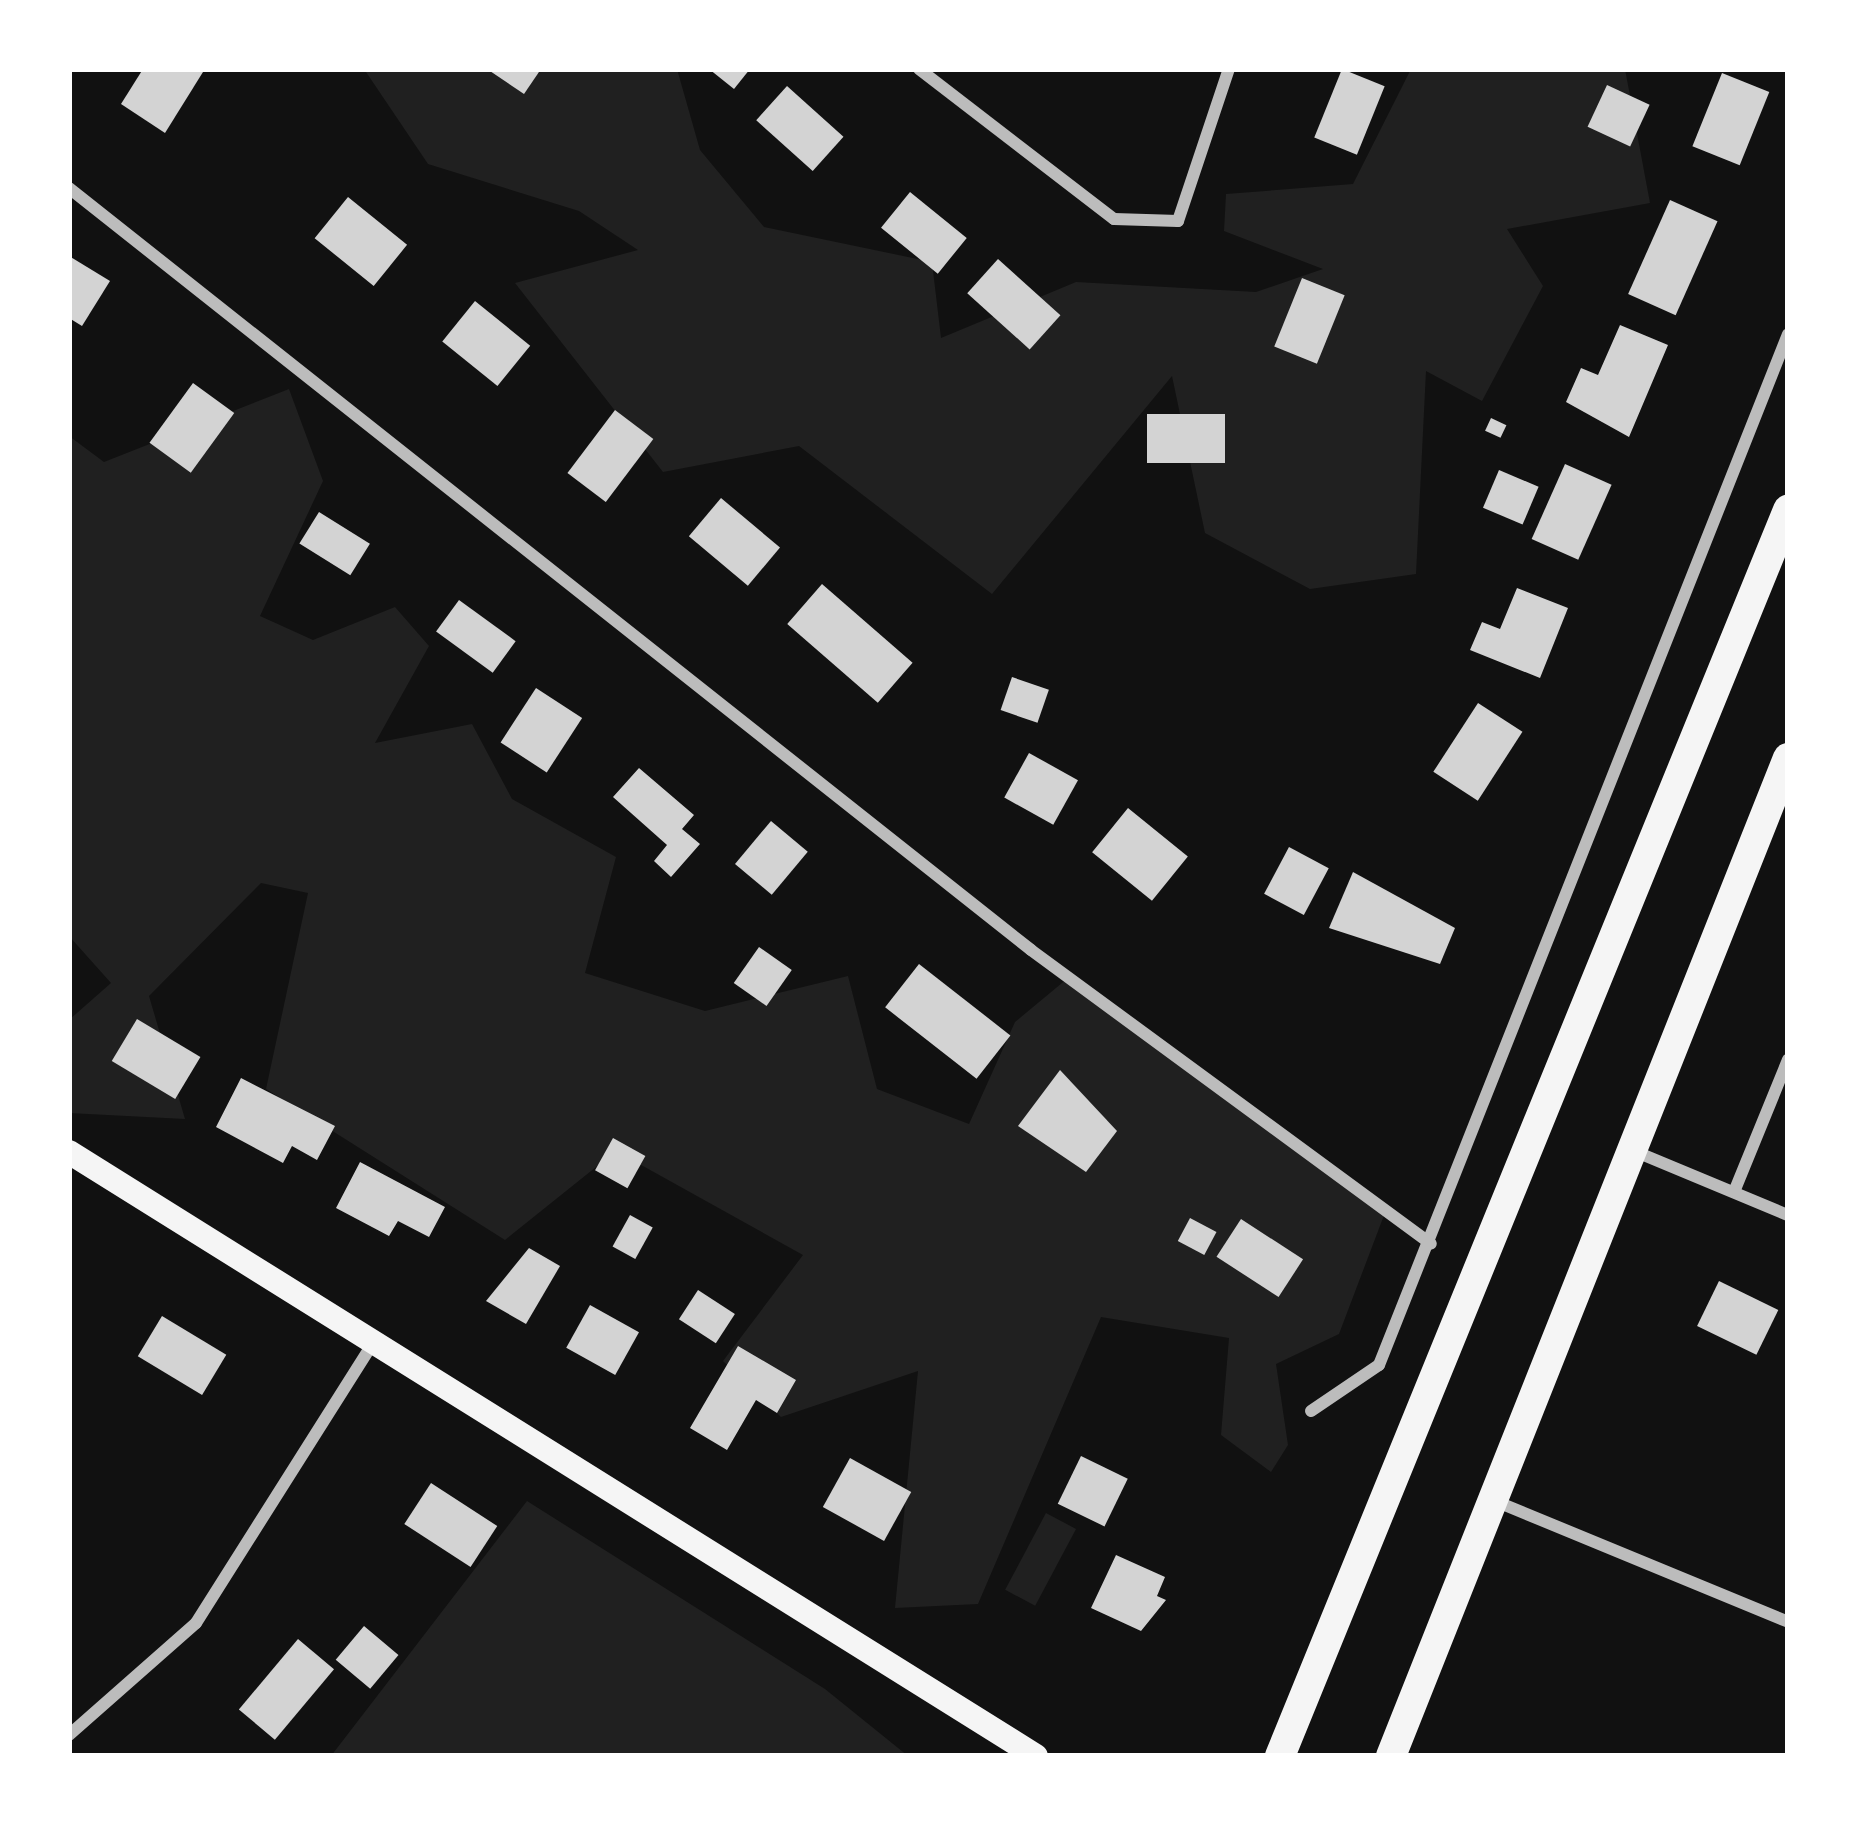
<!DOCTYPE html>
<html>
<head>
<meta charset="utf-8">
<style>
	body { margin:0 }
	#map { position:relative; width:1857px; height:1825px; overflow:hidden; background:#111; font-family:"Noto Sans",sans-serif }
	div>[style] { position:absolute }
	.green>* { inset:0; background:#202020; transform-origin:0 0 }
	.building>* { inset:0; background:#d3d3d3; transform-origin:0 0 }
	.minor>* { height:12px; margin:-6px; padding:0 6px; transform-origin:6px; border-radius:6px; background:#bcbcbc }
	.secondary>* { height:24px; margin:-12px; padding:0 12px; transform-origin:12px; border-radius:12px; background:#f5f5f5 }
	.primary>* { height:30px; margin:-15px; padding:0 15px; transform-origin:15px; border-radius:15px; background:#f5f5f5 }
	span { translate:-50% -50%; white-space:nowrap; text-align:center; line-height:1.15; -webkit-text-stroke:12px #fff; paint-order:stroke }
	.frame { position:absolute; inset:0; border:72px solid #fff; pointer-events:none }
</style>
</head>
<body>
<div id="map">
	<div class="green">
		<i style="clip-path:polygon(364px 69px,677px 69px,700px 150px,764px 227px,932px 262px,941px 338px,1076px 282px,1256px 292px,1323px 269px,1224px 231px,1226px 194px,1353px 184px,1411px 69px,1625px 69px,1650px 203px,1507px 229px,1543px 286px,1482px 401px,1426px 371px,1416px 574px,1310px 589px,1205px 533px,1172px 376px,992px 594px,799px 446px,663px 472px,515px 283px,638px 250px,579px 211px,428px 164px)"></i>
		<i style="clip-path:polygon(289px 389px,323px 481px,260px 616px,313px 640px,395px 607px,429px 646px,375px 743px,472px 724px,512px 799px,616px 857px,585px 973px,705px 1011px,848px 976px,877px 1089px,969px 1124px,1015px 1022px,1068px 978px,1386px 1210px,1339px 1334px,1276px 1364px,1288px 1445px,1271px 1472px,1221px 1435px,1229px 1338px,1101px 1317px,978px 1604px,895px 1608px,918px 1371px,781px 1417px,723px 1361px,803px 1255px,616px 1151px,505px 1240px,266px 1089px,308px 893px,261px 883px,149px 996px,185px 1119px,69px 1113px,69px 1020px,111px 983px,69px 936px,69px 436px,104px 462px)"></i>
		<i style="clip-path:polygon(527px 1501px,825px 1689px,908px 1756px,331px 1756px)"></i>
		<i style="left:1046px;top:1513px;width:34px;height:87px;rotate:28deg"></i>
	</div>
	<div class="building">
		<i style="clip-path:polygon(143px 69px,203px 72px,165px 133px,121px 104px)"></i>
		<i style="clip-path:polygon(487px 69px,541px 69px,524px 94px)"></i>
		<i style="clip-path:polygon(709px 69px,750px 69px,734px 89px)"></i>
		<i style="left:1342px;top:69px;width:46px;height:74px;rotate:22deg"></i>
		<i style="left:1722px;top:73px;width:51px;height:79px;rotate:22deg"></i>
		<i style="left:1607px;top:85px;width:47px;height:46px;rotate:25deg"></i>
		<i style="left:787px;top:86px;width:76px;height:46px;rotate:42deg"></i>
		<i style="left:910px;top:192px;width:73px;height:46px;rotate:39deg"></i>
		<i style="left:348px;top:197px;width:76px;height:53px;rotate:39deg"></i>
		<i style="left:1670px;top:200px;width:52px;height:103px;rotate:24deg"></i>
		<i style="clip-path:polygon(69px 256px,110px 281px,82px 326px,69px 318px)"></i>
		<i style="left:998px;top:259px;width:84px;height:46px;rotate:42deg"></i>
		<i style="left:1302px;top:278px;width:46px;height:74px;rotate:22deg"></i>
		<i style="left:475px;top:301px;width:71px;height:52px;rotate:39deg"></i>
		<i style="clip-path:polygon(1620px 325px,1668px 345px,1629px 437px,1566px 402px,1581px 368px,1598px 375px)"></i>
		<i style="left:193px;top:383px;width:51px;height:74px;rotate:36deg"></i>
		<i style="left:615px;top:410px;width:48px;height:79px;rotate:37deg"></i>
		<i style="left:1147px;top:414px;width:78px;height:49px"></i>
		<i style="left:1491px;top:418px;width:17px;height:14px;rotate:25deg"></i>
		<i style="left:1565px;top:464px;width:51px;height:82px;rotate:24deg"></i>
		<i style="left:1499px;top:470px;width:43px;height:41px;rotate:23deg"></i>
		<i style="left:721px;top:498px;width:77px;height:50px;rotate:40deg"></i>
		<i style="left:319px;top:512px;width:60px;height:37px;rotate:32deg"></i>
		<i style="left:822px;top:584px;width:120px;height:53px;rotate:41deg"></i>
		<i style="clip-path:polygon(1517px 588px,1568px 608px,1540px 678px,1470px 650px,1482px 622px,1500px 629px)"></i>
		<i style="left:459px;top:600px;width:70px;height:39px;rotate:36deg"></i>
		<i style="left:1012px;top:677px;width:39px;height:35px;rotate:19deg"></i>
		<i style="left:536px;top:688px;width:55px;height:65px;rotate:33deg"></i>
		<i style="left:1478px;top:703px;width:53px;height:82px;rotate:33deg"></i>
		<i style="left:1029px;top:753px;width:56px;height:51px;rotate:29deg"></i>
		<i style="clip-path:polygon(639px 768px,694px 815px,682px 829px,700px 844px,671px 877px,654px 861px,667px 845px,613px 797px)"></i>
		<i style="left:1128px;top:808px;width:77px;height:57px;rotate:39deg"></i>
		<i style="left:771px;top:821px;width:48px;height:56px;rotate:40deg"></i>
		<i style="left:1289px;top:847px;width:45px;height:53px;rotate:28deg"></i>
		<i style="clip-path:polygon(1353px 872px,1455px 928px,1440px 964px,1329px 928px)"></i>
		<i style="left:759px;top:947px;width:40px;height:44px;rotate:35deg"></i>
		<i style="left:919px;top:964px;width:116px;height:55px;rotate:38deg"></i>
		<i style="left:137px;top:1019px;width:74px;height:49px;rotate:31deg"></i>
		<i style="clip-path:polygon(1060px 1070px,1117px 1131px,1086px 1172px,1018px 1126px)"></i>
		<i style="clip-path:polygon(241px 1078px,335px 1126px,317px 1160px,292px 1146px,283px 1163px,216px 1127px)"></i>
		<i style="left:613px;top:1138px;width:37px;height:37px;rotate:29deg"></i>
		<i style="clip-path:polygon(360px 1162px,445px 1207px,429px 1237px,398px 1221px,389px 1236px,336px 1208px)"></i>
		<i style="left:630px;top:1215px;width:26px;height:36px;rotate:29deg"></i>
		<i style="left:1190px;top:1218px;width:30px;height:26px;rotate:28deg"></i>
		<i style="left:1241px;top:1219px;width:74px;height:45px;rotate:33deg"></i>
		<i style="clip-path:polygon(529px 1248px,560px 1266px,526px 1324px,486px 1301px)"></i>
		<i style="left:1719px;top:1281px;width:66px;height:50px;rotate:26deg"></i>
		<i style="left:698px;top:1290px;width:44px;height:35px;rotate:33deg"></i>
		<i style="left:590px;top:1305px;width:56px;height:49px;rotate:29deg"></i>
		<i style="left:162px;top:1316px;width:75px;height:47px;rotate:31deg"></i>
		<i style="clip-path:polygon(738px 1346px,796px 1380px,777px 1413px,756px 1400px,727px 1450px,690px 1428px)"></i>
		<i style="left:1081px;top:1456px;width:52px;height:53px;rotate:26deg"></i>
		<i style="left:850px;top:1458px;width:70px;height:56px;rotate:29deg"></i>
		<i style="left:431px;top:1483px;width:79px;height:49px;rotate:33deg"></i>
		<i style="clip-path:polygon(1116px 1555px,1165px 1577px,1157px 1596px,1166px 1600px,1141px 1631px,1091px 1608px)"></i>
		<i style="left:364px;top:1626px;width:45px;height:44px;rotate:40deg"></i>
		<i style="left:298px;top:1639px;width:47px;height:92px;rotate:40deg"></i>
	</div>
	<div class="minor">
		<i style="left:919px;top:69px;width:246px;rotate:37.6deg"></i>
		<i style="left:1114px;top:219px;width:64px;rotate:1.8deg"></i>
		<i style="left:1178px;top:221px;width:160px;rotate:-71.5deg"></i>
		<i style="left:69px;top:188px;width:1227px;rotate:38.38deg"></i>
		<i style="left:1031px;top:950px;width:496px;rotate:36.3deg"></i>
		<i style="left:1634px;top:1151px;width:167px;rotate:22.6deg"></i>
		<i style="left:1734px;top:1192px;width:143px;rotate:-67.8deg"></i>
		<i style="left:1311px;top:1411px;width:82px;rotate:-34.1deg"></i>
		<i style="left:1379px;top:1365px;width:1109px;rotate:-68.36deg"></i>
		<i style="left:1495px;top:1501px;width:317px;rotate:22.4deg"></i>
		<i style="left:69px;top:1735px;width:169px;rotate:-41.4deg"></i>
		<i style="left:196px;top:1623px;width:331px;rotate:-57.7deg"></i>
	</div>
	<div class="secondary">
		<i style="left:69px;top:1152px;width:1140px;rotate:31.99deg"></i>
	</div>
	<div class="primary">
		<i style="left:1280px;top:1756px;width:1346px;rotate:-67.82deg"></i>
		<i style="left:1391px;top:1756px;width:1074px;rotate:-68.31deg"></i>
	</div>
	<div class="frame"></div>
</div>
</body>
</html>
